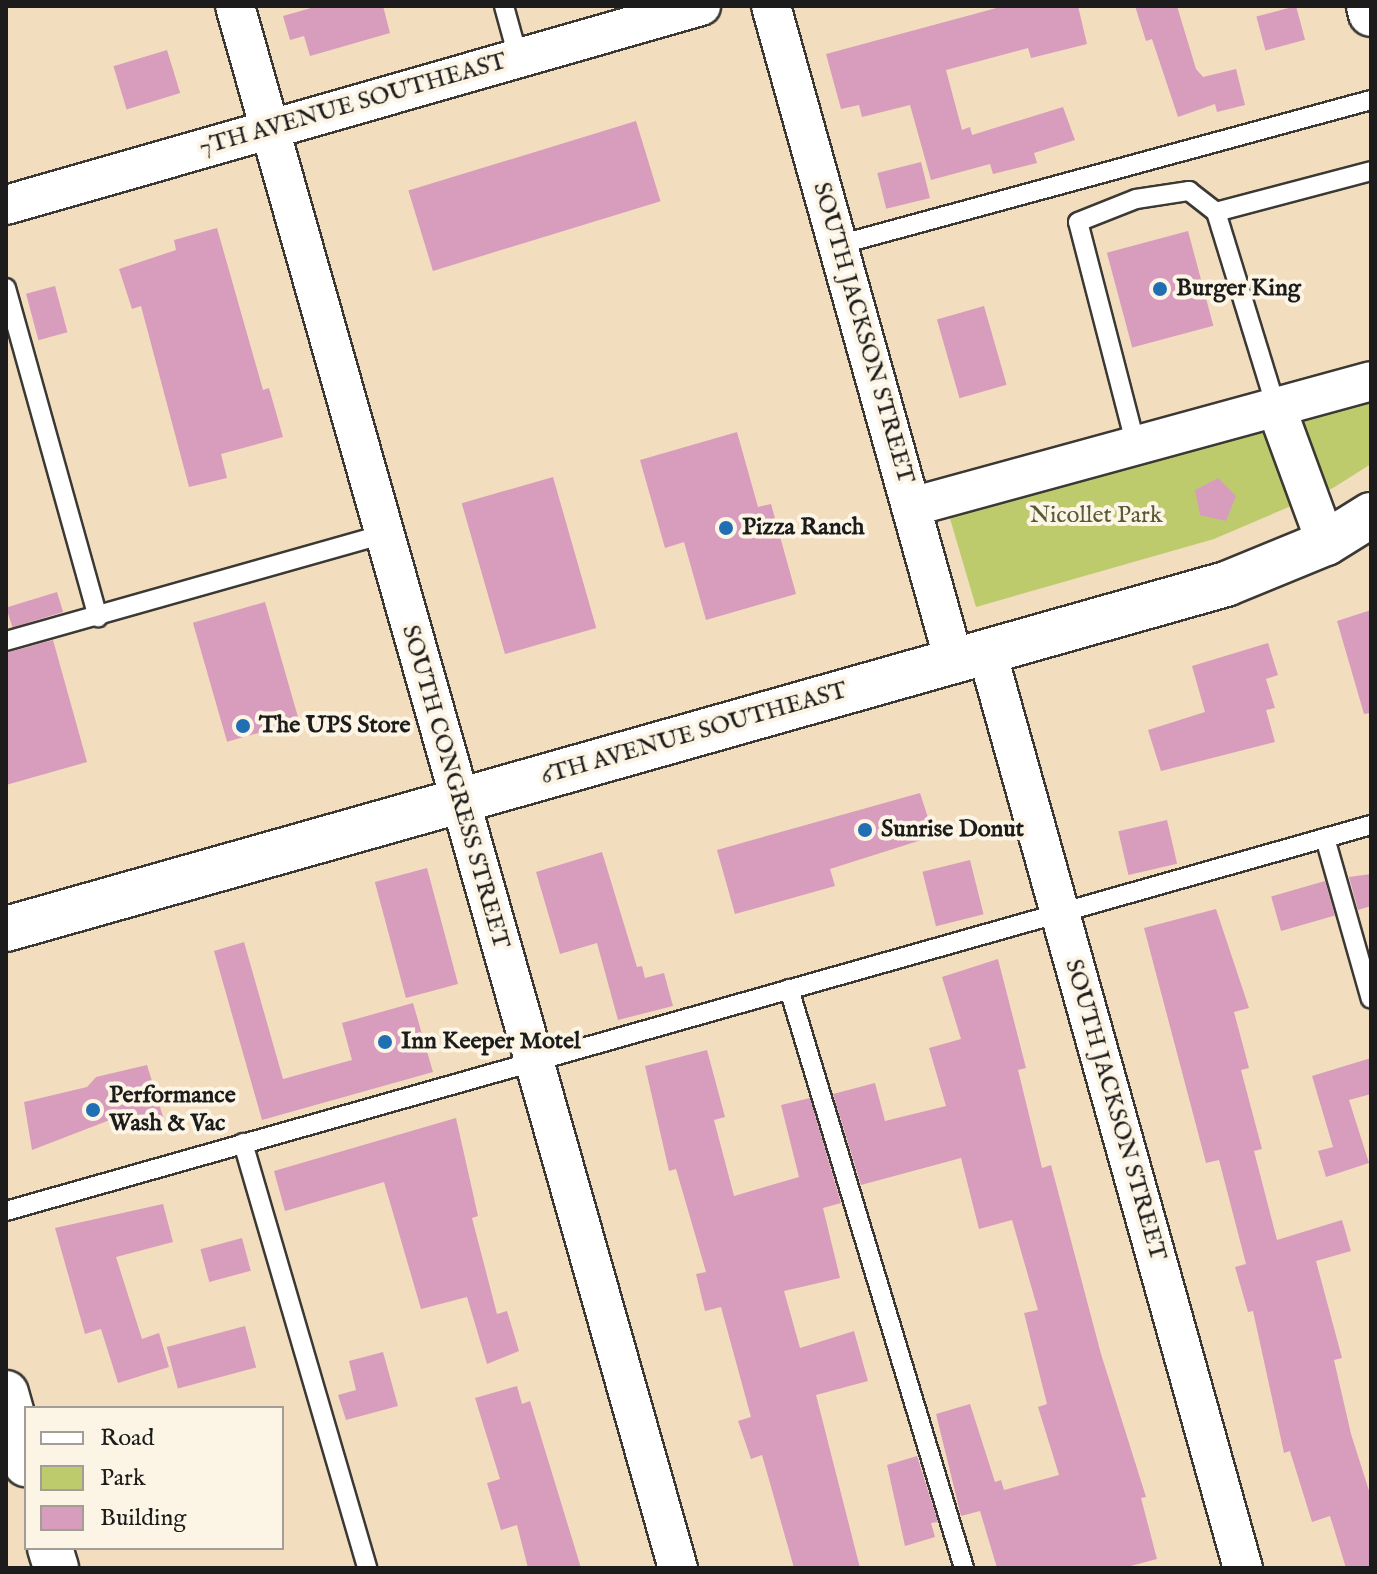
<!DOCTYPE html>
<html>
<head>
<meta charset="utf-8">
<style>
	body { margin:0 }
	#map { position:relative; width:1377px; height:1574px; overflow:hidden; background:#f2ddbe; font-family:"IM FELL English",serif }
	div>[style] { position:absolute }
	.green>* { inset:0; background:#becb6d }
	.building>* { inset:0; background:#d89dbd; transform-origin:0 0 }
	.roads { filter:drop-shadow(2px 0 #3c3934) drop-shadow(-2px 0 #3c3934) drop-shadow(0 2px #3c3934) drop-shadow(0 -2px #3c3934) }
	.lane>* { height:18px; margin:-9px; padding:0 9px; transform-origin:9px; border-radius:9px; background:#fff }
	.street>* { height:38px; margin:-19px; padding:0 19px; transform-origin:19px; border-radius:19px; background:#fff }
	.secondary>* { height:44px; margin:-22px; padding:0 22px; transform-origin:22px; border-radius:22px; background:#fff }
	.highway>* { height:44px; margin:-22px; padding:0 22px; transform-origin:22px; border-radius:22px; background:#fff }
	.dots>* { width:22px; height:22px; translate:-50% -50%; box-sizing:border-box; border:4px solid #fcf5e5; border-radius:50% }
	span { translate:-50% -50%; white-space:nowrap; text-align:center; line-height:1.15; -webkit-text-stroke:8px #fcf5e5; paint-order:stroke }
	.street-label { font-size:24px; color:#1c1c1c }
	.poi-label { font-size:24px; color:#1c1c1c; font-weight:700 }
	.left { translate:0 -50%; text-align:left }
	.park-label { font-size:24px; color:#555938 }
	.frame { position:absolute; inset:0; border:8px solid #1c1c1c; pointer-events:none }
	.legend { position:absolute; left:24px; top:1406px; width:260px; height:144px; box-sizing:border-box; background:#fcf5e5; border:2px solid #a29e95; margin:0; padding:10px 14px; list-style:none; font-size:24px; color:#1c1c1c }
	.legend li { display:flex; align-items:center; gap:16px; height:40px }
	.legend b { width:40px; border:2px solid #a29e95 }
</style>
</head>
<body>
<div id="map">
	<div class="green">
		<i style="clip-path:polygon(1371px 381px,1371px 464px,1333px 488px,1214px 539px,976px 607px,944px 498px)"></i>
	</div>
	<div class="building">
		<i style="clip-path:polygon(318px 6px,383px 6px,390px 33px,310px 56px,304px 36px,290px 40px,283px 16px)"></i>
		<i style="clip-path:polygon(1004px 6px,1078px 6px,1087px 44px,1031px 58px,1028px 48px,946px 70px,962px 130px,970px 127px,972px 135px,1063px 107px,1075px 140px,1034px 153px,1037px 163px,993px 174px,990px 164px,931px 180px,910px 105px,862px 117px,859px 105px,841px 109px,826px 54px)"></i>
		<i style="clip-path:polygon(1135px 6px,1177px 6px,1196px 69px,1203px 77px,1236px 69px,1245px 105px,1217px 112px,1215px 104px,1178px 117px,1152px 39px,1146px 41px)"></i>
		<i style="left:1296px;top:6px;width:35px;height:41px;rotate:75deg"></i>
		<i style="left:167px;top:50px;width:45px;height:56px;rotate:73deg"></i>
		<i style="left:636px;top:121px;width:84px;height:238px;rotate:73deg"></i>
		<i style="left:921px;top:162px;width:37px;height:45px;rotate:76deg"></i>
		<i style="clip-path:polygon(217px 228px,263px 390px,269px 388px,283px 437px,221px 454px,227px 478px,189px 487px,141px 306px,132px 309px,119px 269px,176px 250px,174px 240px)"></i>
		<i style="left:1188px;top:231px;width:98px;height:84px;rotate:75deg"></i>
		<i style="left:55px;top:286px;width:48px;height:30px;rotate:75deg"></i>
		<i style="left:984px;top:306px;width:82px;height:49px;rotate:74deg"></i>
		<i style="clip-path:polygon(737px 432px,758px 507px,771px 504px,796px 594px,706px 620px,684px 542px,665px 548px,640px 460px)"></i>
		<i style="left:553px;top:477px;width:157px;height:95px;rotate:74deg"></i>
		<i style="clip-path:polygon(1218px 478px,1236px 496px,1226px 521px,1200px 515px,1195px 490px)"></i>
		<i style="left:57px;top:592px;width:21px;height:53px;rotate:73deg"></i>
		<i style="left:265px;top:602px;width:124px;height:75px;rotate:74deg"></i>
		<i style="clip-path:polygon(1371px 610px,1371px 713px,1364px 714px,1337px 621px)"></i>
		<i style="clip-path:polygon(53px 640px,87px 762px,6px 785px,6px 653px)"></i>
		<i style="clip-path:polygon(1268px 643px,1278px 675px,1266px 679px,1275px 708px,1266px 710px,1275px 742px,1161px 771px,1148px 730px,1205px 712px,1192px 666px)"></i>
		<i style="clip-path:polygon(920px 793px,934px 836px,830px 869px,835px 886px,735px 914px,717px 850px)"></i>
		<i style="left:1167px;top:820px;width:45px;height:50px;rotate:77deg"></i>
		<i style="clip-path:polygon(602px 852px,637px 967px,642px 966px,645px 978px,664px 973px,673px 1006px,618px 1020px,597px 943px,560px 954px,536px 872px)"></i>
		<i style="left:970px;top:860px;width:56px;height:49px;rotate:76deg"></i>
		<i style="left:427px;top:868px;width:120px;height:54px;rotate:75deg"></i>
		<i style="clip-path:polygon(1371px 874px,1371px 906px,1358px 910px,1349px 877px)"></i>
		<i style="left:1325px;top:881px;width:36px;height:56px;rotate:74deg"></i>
		<i style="clip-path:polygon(1216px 909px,1249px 1008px,1234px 1012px,1249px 1068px,1241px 1070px,1262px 1149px,1254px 1151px,1277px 1240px,1342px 1220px,1351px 1251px,1316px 1261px,1342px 1358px,1334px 1360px,1351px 1434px,1371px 1497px,1371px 1568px,1346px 1568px,1330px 1516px,1312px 1522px,1290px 1451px,1284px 1453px,1253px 1311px,1248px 1312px,1235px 1267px,1246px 1264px,1219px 1160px,1206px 1163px,1144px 928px)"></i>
		<i style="clip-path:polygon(244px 942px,283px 1079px,352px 1060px,342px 1023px,413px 1003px,433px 1072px,262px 1120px,214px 951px)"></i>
		<i style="clip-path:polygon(998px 959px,1026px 1068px,1018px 1070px,1042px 1168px,1051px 1165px,1101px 1354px,1146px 1497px,1141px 1498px,1157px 1559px,1123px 1568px,997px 1568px,980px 1511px,961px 1516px,936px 1414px,970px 1404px,995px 1482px,1001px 1480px,1004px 1490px,1059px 1475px,1038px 1407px,1047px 1404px,1024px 1313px,1038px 1310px,1012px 1220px,979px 1229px,961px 1158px,861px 1185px,833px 1094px,875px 1083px,885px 1121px,946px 1106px,929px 1048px,961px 1039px,942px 977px)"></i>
		<i style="clip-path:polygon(707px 1050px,725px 1117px,714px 1120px,734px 1196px,799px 1177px,781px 1105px,810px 1098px,841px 1203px,823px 1208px,840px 1278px,784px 1291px,800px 1348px,854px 1331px,868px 1381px,816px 1395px,860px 1568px,794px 1568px,762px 1455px,751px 1459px,738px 1421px,751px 1417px,721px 1307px,705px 1311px,696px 1274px,706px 1272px,676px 1169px,669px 1171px,645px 1066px)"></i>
		<i style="clip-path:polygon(1371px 1058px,1371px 1094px,1349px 1100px,1369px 1163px,1326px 1177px,1318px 1151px,1333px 1147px,1312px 1076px)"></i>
		<i style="clip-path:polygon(147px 1065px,165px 1123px,117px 1132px,115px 1118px,32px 1150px,24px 1102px,87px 1087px,96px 1077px)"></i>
		<i style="clip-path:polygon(456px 1118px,478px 1216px,472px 1218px,497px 1314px,507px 1311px,519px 1351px,487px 1364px,467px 1297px,421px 1309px,384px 1182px,285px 1211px,274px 1171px)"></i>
		<i style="clip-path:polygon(163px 1204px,173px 1242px,116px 1257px,142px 1339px,159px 1333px,169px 1367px,118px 1383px,101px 1329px,85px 1334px,55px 1228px)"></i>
		<i style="left:242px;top:1238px;width:34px;height:43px;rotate:75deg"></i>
		<i style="left:245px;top:1326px;width:43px;height:81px;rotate:75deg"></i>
		<i style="clip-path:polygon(383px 1352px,398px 1406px,346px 1420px,338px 1395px,356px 1390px,349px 1361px)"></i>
		<i style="clip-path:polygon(517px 1386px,522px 1404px,530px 1401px,581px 1568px,528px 1568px,517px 1525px,501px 1530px,487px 1483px,500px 1479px,475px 1398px)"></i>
		<i style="clip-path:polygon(917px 1456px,938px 1522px,931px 1523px,935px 1537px,905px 1546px,887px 1465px)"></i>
	</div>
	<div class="roads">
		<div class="lane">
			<i style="left:504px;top:6px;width:53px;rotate:74.6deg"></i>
			<i style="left:838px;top:245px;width:552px;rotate:-15.22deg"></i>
			<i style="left:6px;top:288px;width:342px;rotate:74.4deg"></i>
			<i style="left:1276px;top:407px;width:204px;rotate:-107.1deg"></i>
			<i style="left:1216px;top:212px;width:160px;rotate:-14.8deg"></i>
			<i style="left:1136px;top:446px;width:231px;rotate:-104.5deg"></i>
			<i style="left:1078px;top:222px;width:62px;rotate:-21.6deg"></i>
			<i style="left:1136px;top:199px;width:54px;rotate:-8.6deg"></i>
			<i style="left:1189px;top:191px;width:34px;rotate:38deg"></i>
			<i style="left:6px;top:641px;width:393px;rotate:-15.8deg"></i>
			<i style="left:1325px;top:838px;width:167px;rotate:74.1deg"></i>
			<i style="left:789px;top:989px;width:605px;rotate:73.18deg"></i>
			<i style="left:243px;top:1143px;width:443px;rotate:73.7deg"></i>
			<i style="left:6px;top:1211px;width:1419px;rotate:-15.79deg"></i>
		</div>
		<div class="street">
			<i style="left:235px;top:6px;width:1624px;rotate:74.17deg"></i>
			<i style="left:771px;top:6px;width:680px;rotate:74.39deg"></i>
			<i style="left:6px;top:205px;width:723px;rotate:-15.98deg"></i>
			<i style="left:1276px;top:407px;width:145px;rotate:69.8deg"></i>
			<i style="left:911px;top:507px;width:477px;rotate:-15.3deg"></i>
			<i style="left:987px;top:652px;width:951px;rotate:74.39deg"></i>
		</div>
		<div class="secondary">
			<i style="left:1369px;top:6px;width:8px;rotate:76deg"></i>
			<i style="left:6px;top:1393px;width:74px;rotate:74.3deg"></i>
			<i style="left:50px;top:1548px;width:21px;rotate:73deg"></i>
		</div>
		<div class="highway">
			<i style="left:6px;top:929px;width:1268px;rotate:-15.79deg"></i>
			<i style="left:1226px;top:584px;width:108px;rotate:-22.3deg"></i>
			<i style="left:1326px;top:543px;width:53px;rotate:-31.9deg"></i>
		</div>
	</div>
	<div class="dots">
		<i style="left:1160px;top:289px;background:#1f6fb2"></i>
		<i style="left:726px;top:528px;background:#1f6fb2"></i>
		<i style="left:243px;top:726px;background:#1f6fb2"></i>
		<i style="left:865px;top:830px;background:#1f6fb2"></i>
		<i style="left:385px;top:1042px;background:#1f6fb2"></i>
		<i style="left:93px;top:1110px;background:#1f6fb2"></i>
	</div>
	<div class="street-label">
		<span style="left:353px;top:105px;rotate:-16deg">7TH AVENUE SOUTHEAST</span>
		<span style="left:863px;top:333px;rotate:74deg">SOUTH JACKSON STREET</span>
		<span style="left:694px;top:734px;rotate:-16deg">6TH AVENUE SOUTHEAST</span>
		<span style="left:455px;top:787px;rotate:74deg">SOUTH CONGRESS STREET</span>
		<span style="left:1115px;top:1110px;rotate:74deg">SOUTH JACKSON STREET</span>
	</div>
	<div class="poi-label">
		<span class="left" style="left:1176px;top:289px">Burger King</span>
		<span class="left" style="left:742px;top:528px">Pizza Ranch</span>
		<span class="left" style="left:259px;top:726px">The UPS Store</span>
		<span class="left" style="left:881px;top:830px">Sunrise Donut</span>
		<span class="left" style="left:401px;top:1042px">Inn Keeper Motel</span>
		<span class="left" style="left:109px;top:1110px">Performance<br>Wash &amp; Vac</span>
	</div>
	<div class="park-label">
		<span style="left:1096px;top:516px">Nicollet Park</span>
	</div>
	<div class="frame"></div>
	<ul class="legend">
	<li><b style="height:10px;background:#fff"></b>Road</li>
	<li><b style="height:22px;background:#becb6d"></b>Park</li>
	<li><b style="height:22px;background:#d89dbd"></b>Building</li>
	</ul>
</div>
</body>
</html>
